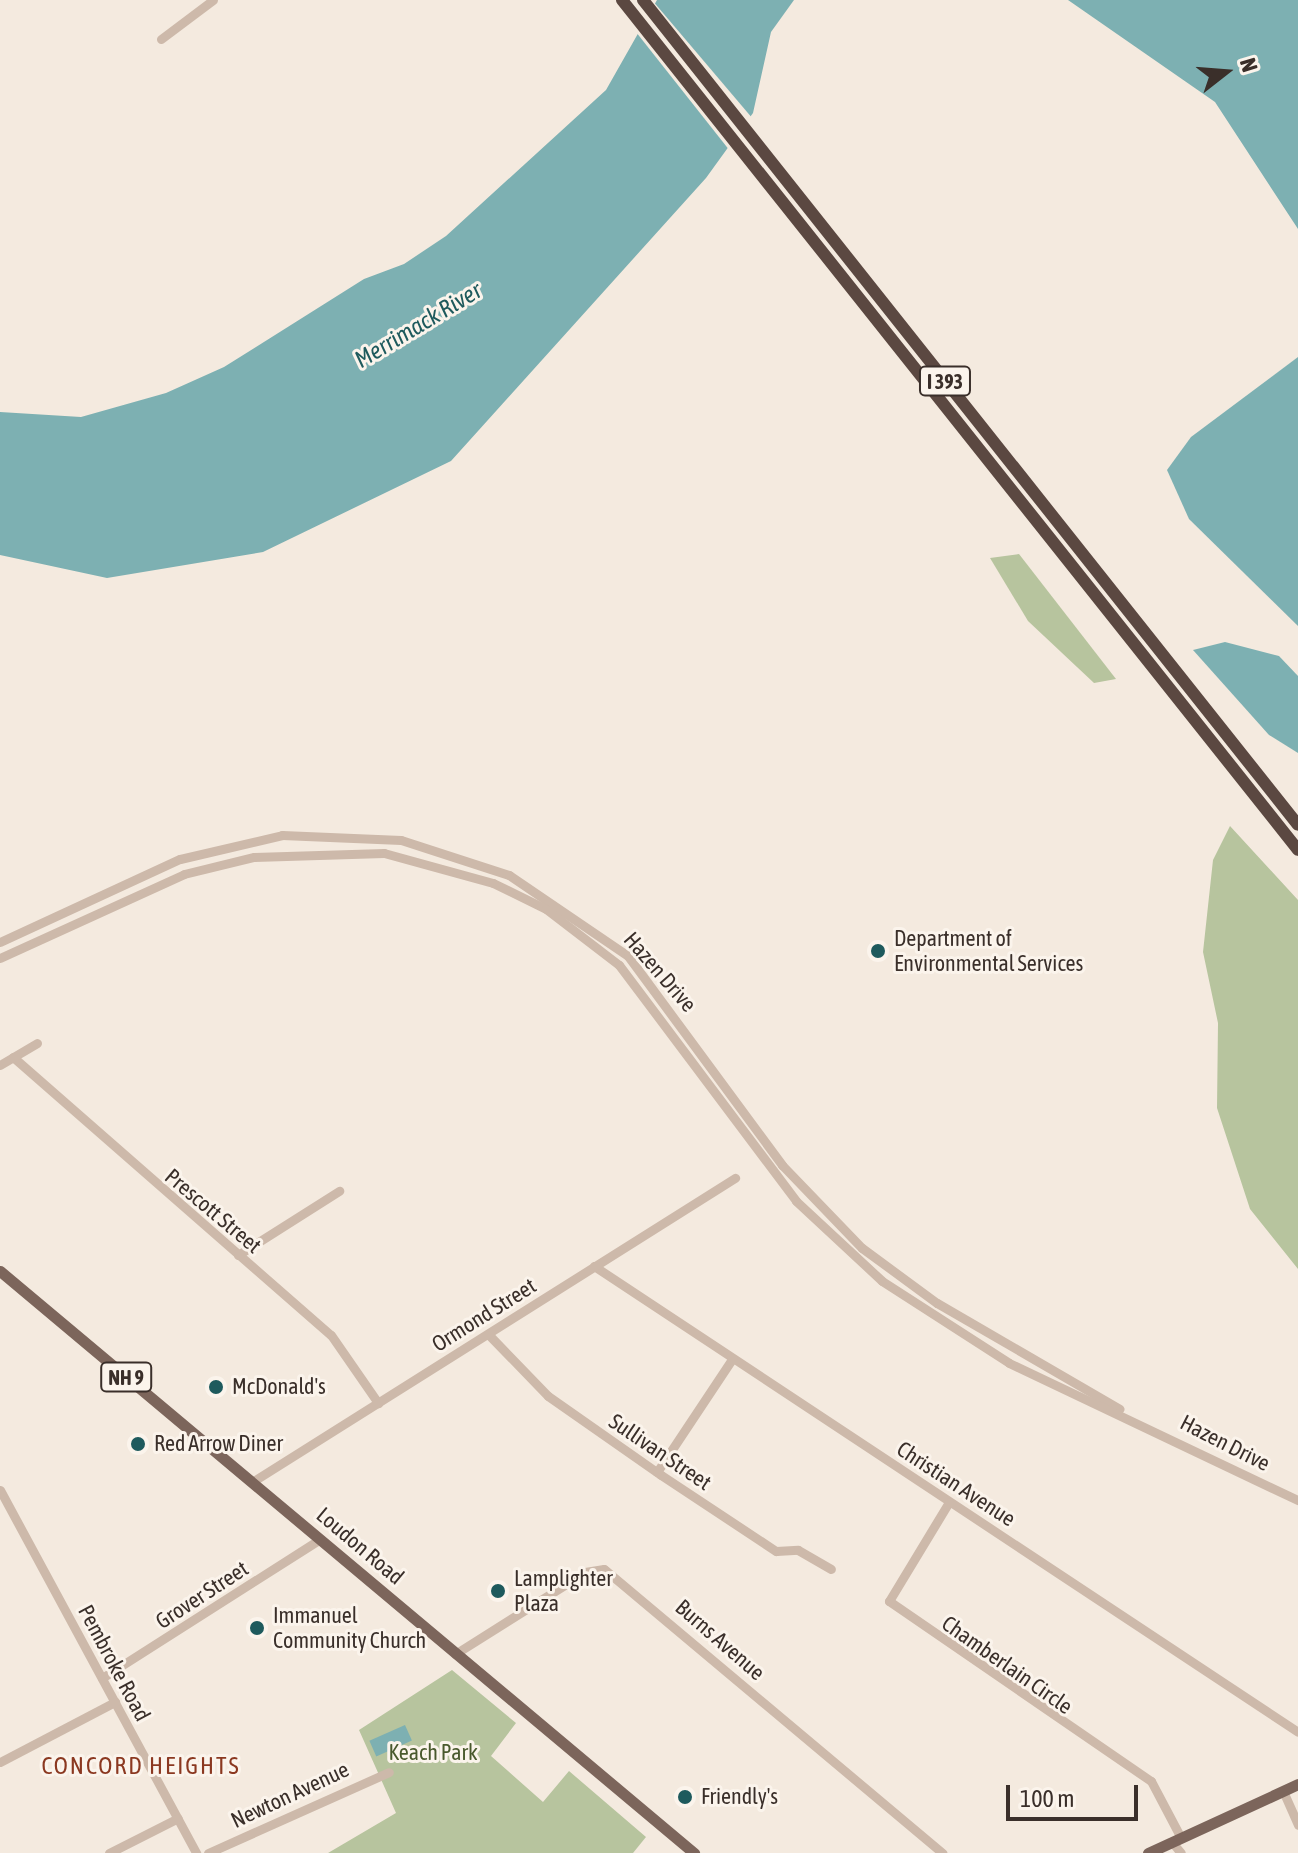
<!DOCTYPE html>
<html>
<head>
<meta charset="utf-8">
<style>
	body { margin:0 }
	#map { position:relative; width:1298px; height:1853px; overflow:hidden; background:#f4eadf; font-family:"Asap Condensed",sans-serif }
	div>[style] { position:absolute }
	.green>* { inset:0; background:#b7c49e }
	.water>* { inset:0; background:#7db0b2; transform-origin:0 0 }
	.pier>* { inset:0; background:#f4eadf }
	.minor>* { height:9px; margin:-4.5px; padding:0 4.5px; transform-origin:4.5px; border-radius:4.5px; background:#cdb9aa }
	.major>* { height:11px; margin:-5.5px; padding:0 5.5px; transform-origin:5.5px; border-radius:5.5px; background:#7c655b }
	.highway>* { height:12px; margin:-6px; padding:0 6px; transform-origin:6px; border-radius:6px; background:#5b4841 }
	.dots>* { width:22px; height:22px; translate:-50% -50%; box-sizing:border-box; border:4px solid #fbf4ec; border-radius:50% }
	span { translate:-50% -50%; white-space:nowrap; text-align:center; line-height:1.15; -webkit-text-stroke:6px #fbf4ec; paint-order:stroke }
	.shield-label span { padding:2px 6px; background:#fbf4ec; border:2px solid; border-radius:6px; -webkit-text-stroke-width:0 }
	.shield-label { font-size:20px; color:#3a2f2a; font-weight:700 }
	.poi-label { font-size:22px; color:#3a2f2a }
	.left { translate:0 -50%; text-align:left }
	.street-label { font-size:22px; color:#3a2f2a }
	.park-label { font-size:22px; color:#49592d }
	.water-label { font-size:24px; color:#1e5a5d; font-style:italic }
	.neighbourhood-label { font-size:24px; color:#8b3820; letter-spacing:2px }
	.north { position:absolute; left:1186px; top:32px; width:80px; height:80px; -webkit-text-stroke:6px #fbf4ec; paint-order:stroke; rotate:73deg; font-size:22px; font-weight:700; line-height:32px; text-align:center; color:#3a2f2a }
	.north::after { content:''; display:block; margin:auto; width:28px; height:36px; background:#3a2f2a; clip-path:polygon(50% 0,100% 100%,50% 72%,0 100%) }
	.scale { position:absolute; left:1006px; top:1785px; width:132px; height:36px; box-sizing:border-box; border:4px solid #3a2f2a; border-top:0; padding-left:10px; font-size:24px; line-height:28px; white-space:nowrap; color:#3a2f2a; -webkit-text-stroke:6px #fbf4ec; paint-order:stroke }
</style>
</head>
<body>
<div id="map">
	<div class="green">
		<i style="clip-path:polygon(1019px 554px,1116px 679px,1094px 683px,1028px 621px,990px 558px)"></i>
		<i style="clip-path:polygon(1230px 826px,1298px 900px,1298px 1269px,1250px 1209px,1217px 1108px,1218px 1023px,1203px 952px,1213px 860px)"></i>
		<i style="clip-path:polygon(452px 1670px,516px 1723px,491px 1756px,543px 1802px,569px 1771px,646px 1837px,633px 1853px,328px 1853px,396px 1813px,359px 1730px)"></i>
	</div>
	<div class="water">
		<i style="clip-path:polygon(657px 0,794px 0,771px 32px,753px 113px,706px 178px,451px 461px,263px 552px,107px 578px,0 555px,0 412px,81px 417px,166px 393px,224px 367px,364px 279px,404px 264px,446px 236px,606px 90px)"></i>
		<i style="clip-path:polygon(1068px 0,1298px 0,1298px 229px,1215px 102px)"></i>
		<i style="clip-path:polygon(1298px 357px,1298px 626px,1189px 519px,1167px 470px,1191px 437px)"></i>
		<i style="clip-path:polygon(1225px 642px,1279px 656px,1298px 676px,1298px 753px,1269px 735px,1193px 650px)"></i>
		<i style="left:405px;top:1725px;width:17px;height:39px;rotate:66deg"></i>
	</div>
	<div class="pier">
		<i style="clip-path:polygon(652px 0,753px 119px,730px 151px,636px 32px)"></i>
	</div>
	<div class="minor">
		<i style="left:161px;top:39px;width:65px;rotate:-36.9deg"></i>
		<i style="left:0;top:942px;width:198px;rotate:-24.8deg"></i>
		<i style="left:180px;top:859px;width:105px;rotate:-13.2deg"></i>
		<i style="left:282px;top:835px;width:119px;rotate:2.4deg"></i>
		<i style="left:401px;top:840px;width:114px;rotate:18deg"></i>
		<i style="left:509px;top:875px;width:144px;rotate:34.2deg"></i>
		<i style="left:628px;top:956px;width:260px;rotate:53.6deg"></i>
		<i style="left:782px;top:1165px;width:115px;rotate:46.1deg"></i>
		<i style="left:862px;top:1248px;width:93px;rotate:36.3deg"></i>
		<i style="left:937px;top:1303px;width:211px;rotate:30.1deg"></i>
		<i style="left:0;top:958px;width:202px;rotate:-24.5deg"></i>
		<i style="left:184px;top:874px;width:72px;rotate:-13.7deg"></i>
		<i style="left:254px;top:857px;width:130px;rotate:-1.8deg"></i>
		<i style="left:384px;top:853px;width:113px;rotate:15.4deg"></i>
		<i style="left:493px;top:883px;width:59px;rotate:26.1deg"></i>
		<i style="left:546px;top:909px;width:92px;rotate:37.5deg"></i>
		<i style="left:619px;top:965px;width:295px;rotate:53.1deg"></i>
		<i style="left:796px;top:1201px;width:117px;rotate:42.9deg"></i>
		<i style="left:882px;top:1281px;width:151px;rotate:32.8deg"></i>
		<i style="left:1009px;top:1363px;width:320px;rotate:25.4deg"></i>
		<i style="left:13px;top:1057px;width:422px;rotate:41.2deg"></i>
		<i style="left:331px;top:1335px;width:83px;rotate:55.3deg"></i>
		<i style="left:0;top:1065px;width:43px;rotate:-30.7deg"></i>
		<i style="left:238px;top:1255px;width:120px;rotate:-32.4deg"></i>
		<i style="left:594px;top:1266px;width:844px;rotate:33.5deg"></i>
		<i style="left:488px;top:1334px;width:86px;rotate:45.9deg"></i>
		<i style="left:548px;top:1396px;width:138px;rotate:35deg"></i>
		<i style="left:661px;top:1475px;width:138px;rotate:33.5deg"></i>
		<i style="left:776px;top:1551px;width:22px;rotate:-3deg"></i>
		<i style="left:798px;top:1550px;width:38px;rotate:30deg"></i>
		<i style="left:657px;top:1472px;width:136px;rotate:-56.4deg"></i>
		<i style="left:252px;top:1482px;width:571px;rotate:-32.19deg"></i>
		<i style="left:0;top:1490px;width:413px;rotate:61.6deg"></i>
		<i style="left:949px;top:1502px;width:116px;rotate:121.2deg"></i>
		<i style="left:889px;top:1601px;width:318px;rotate:34.5deg"></i>
		<i style="left:1151px;top:1781px;width:64px;rotate:62.2deg"></i>
		<i style="left:455px;top:1654px;width:154px;rotate:-32.2deg"></i>
		<i style="left:585px;top:1572px;width:19px;rotate:-9deg"></i>
		<i style="left:604px;top:1569px;width:442px;rotate:40deg"></i>
		<i style="left:102px;top:1678px;width:259px;rotate:-32.5deg"></i>
		<i style="left:0;top:1762px;width:130px;rotate:-27.6deg"></i>
		<i style="left:1283px;top:1791px;width:37px;rotate:66deg"></i>
		<i style="left:1172px;top:1842px;width:14px;rotate:51deg"></i>
		<i style="left:109px;top:1853px;width:77px;rotate:-26.9deg"></i>
		<i style="left:208px;top:1853px;width:198px;rotate:-24.1deg"></i>
	</div>
	<div class="major">
		<i style="left:0;top:1271px;width:906px;rotate:39.98deg"></i>
		<i style="left:1148px;top:1853px;width:165px;rotate:-24.7deg"></i>
	</div>
	<div class="highway">
		<i style="left:622px;top:0;width:1086px;rotate:51.5deg"></i>
		<i style="left:643px;top:0;width:1053px;rotate:51.55deg"></i>
	</div>
	<div class="dots">
		<i style="left:878px;top:951px;background:#1e5a5d"></i>
		<i style="left:216px;top:1387px;background:#1e5a5d"></i>
		<i style="left:138px;top:1444px;background:#1e5a5d"></i>
		<i style="left:498px;top:1591px;background:#1e5a5d"></i>
		<i style="left:257px;top:1628px;background:#1e5a5d"></i>
		<i style="left:685px;top:1797px;background:#1e5a5d"></i>
	</div>
	<div class="shield-label">
		<span style="left:945px;top:381px">I 393</span>
		<span style="left:126px;top:1377px">NH 9</span>
	</div>
	<div class="poi-label">
		<span class="left" style="left:894px;top:951px">Department of<br>Environmental Services</span>
		<span class="left" style="left:232px;top:1387px">McDonald's</span>
		<span class="left" style="left:154px;top:1444px">Red Arrow Diner</span>
		<span class="left" style="left:514px;top:1591px">Lamplighter<br>Plaza</span>
		<span class="left" style="left:273px;top:1628px">Immanuel<br>Community Church</span>
		<span class="left" style="left:701px;top:1797px">Friendly's</span>
	</div>
	<div class="street-label">
		<span style="left:660px;top:972px;rotate:49deg">Hazen Drive</span>
		<span style="left:213px;top:1211px;rotate:40deg">Prescott Street</span>
		<span style="left:484px;top:1315px;rotate:-32deg">Ormond Street</span>
		<span style="left:1225px;top:1443px;rotate:27deg">Hazen Drive</span>
		<span style="left:660px;top:1452px;rotate:34deg">Sullivan Street</span>
		<span style="left:956px;top:1484px;rotate:33deg">Christian Avenue</span>
		<span style="left:360px;top:1546px;rotate:40deg">Loudon Road</span>
		<span style="left:202px;top:1595px;rotate:-33deg">Grover Street</span>
		<span style="left:720px;top:1640px;rotate:41deg">Burns Avenue</span>
		<span style="left:114px;top:1663px;rotate:62deg">Pembroke Road</span>
		<span style="left:1007px;top:1665px;rotate:35deg">Chamberlain Circle</span>
		<span style="left:290px;top:1795px;rotate:-25deg">Newton Avenue</span>
	</div>
	<div class="park-label">
		<span style="left:433px;top:1753px">Keach Park</span>
	</div>
	<div class="water-label">
		<span style="left:418px;top:325px;rotate:-31deg">Merrimack River</span>
	</div>
	<div class="neighbourhood-label">
		<span style="left:141px;top:1766px">CONCORD HEIGHTS</span>
	</div>
	<div class="north">N</div>
	<div class="scale">100 m</div>
</div>
</body>
</html>
